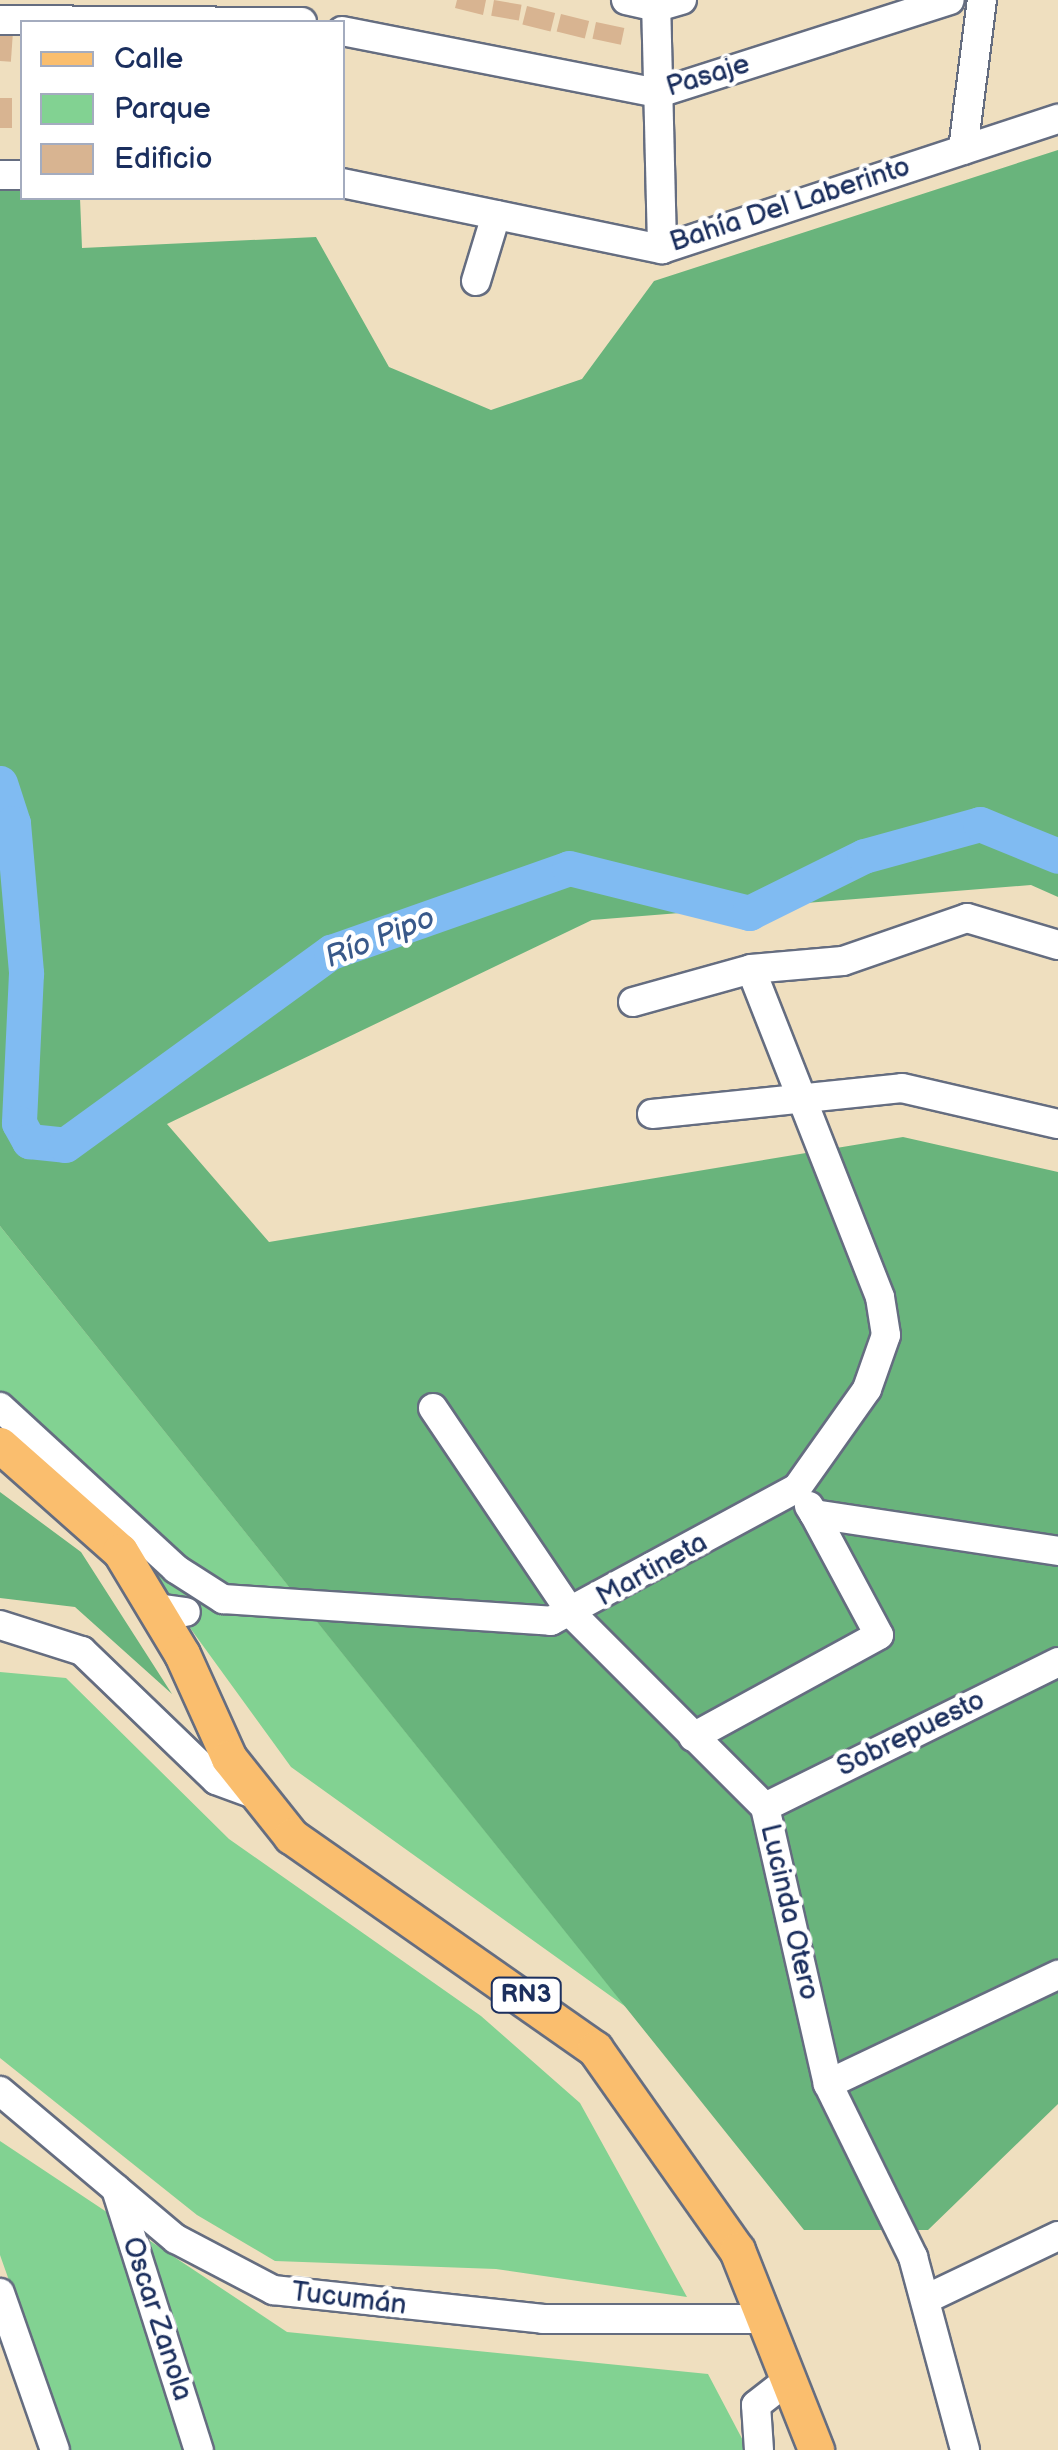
<!DOCTYPE html>
<html>
<head>
<meta charset="utf-8">
<style>
	body { margin:0 }
	#map { position:relative; width:1058px; height:2450px; overflow:hidden; background:#efdfbf; font-family:"Balsamiq Sans",sans-serif }
	div>[style] { position:absolute }
	.green>* { inset:0; background:#82d292 }
	.forest>* { inset:0; background:#69b47c }
	.river>* { height:35px; margin:-17.5px; padding:0 17.5px; transform-origin:17.5px; border-radius:17.5px; background:#80bbf2 }
	.building>* { inset:0; background:#d8b491; transform-origin:0 0 }
	.roads { filter:drop-shadow(2px 0 #656d80) drop-shadow(-2px 0 #656d80) drop-shadow(0 2px #656d80) drop-shadow(0 -2px #656d80) }
	.minor>* { height:28px; margin:-14px; padding:0 14px; transform-origin:14px; border-radius:14px; background:#fff }
	.major>* { height:35px; margin:-17.5px; padding:0 17.5px; transform-origin:17.5px; border-radius:17.5px; background:#fabe6e }
	span { translate:-50% -50%; white-space:nowrap; text-align:center; line-height:1.15; -webkit-text-stroke:9px #fff; paint-order:stroke }
	.shield-label span { padding:2px 8px; background:#fff; border:2px solid; border-radius:8px; -webkit-text-stroke-width:0 }
	.shield-label { font-size:25px; color:#1b2f5e; font-weight:700 }
	.street-label { font-size:28px; color:#1b2f5e }
	.water-label { font-size:30px; color:#39598a; font-style:italic }
	.legend { position:absolute; left:20px; top:20px; width:325px; height:180px; box-sizing:border-box; background:#fff; border:2px solid #a4acbf; margin:0; padding:12px 18px; list-style:none; font-size:30px; color:#1b2f5e }
	.legend li { display:flex; align-items:center; gap:20px; height:50px }
	.legend b { width:50px; border:2px solid #a4acbf }
</style>
</head>
<body>
<div id="map">
	<div class="green">
		<i style="clip-path:polygon(0 1226px,626px 2007px,291px 1767px,79px 1475px,0 1407px)"></i>
		<i style="clip-path:polygon(0 1672px,66px 1678px,229px 1839px,481px 2016px,580px 2103px,687px 2297px,496px 2269px,275px 2261px,197px 2215px,0 2058px)"></i>
		<i style="clip-path:polygon(0 2141px,287px 2332px,708px 2374px,748px 2450px,69px 2450px,0 2255px)"></i>
	</div>
	<div class="forest">
		<i style="clip-path:polygon(1058px 150px,1058px 897px,1031px 885px,592px 920px,167px 1124px,269px 1242px,903px 1137px,1058px 1172px,1058px 2104px,928px 2230px,804px 2230px,0 1226px,0 184px,22px 183px,22px 198px,80px 198px,82px 248px,316px 237px,389px 367px,491px 410px,582px 379px,654px 281px)"></i>
		<i style="clip-path:polygon(0 1492px,81px 1552px,172px 1694px,75px 1607px,0 1598px)"></i>
	</div>
	<div class="river">
		<i style="left:0;top:783px;width:42px;rotate:72deg"></i>
		<i style="left:13px;top:823px;width:151px;rotate:85deg"></i>
		<i style="left:26px;top:973px;width:150px;rotate:92.7deg"></i>
		<i style="left:19px;top:1123px;width:21px;rotate:61deg"></i>
		<i style="left:29px;top:1141px;width:36px;rotate:6deg"></i>
		<i style="left:65px;top:1145px;width:329px;rotate:-36deg"></i>
		<i style="left:331px;top:952px;width:252px;rotate:-19.4deg"></i>
		<i style="left:569px;top:868px;width:186px;rotate:14deg"></i>
		<i style="left:749px;top:913px;width:128px;rotate:-26.4deg"></i>
		<i style="left:864px;top:856px;width:120px;rotate:-15.4deg"></i>
		<i style="left:980px;top:824px;width:84px;rotate:22.3deg"></i>
	</div>
	<div class="building">
		<i style="clip-path:polygon(457px 0,486px 0,483px 15px,455px 8px)"></i>
		<i style="left:494px;top:0;width:28px;height:16px;rotate:10deg"></i>
		<i style="left:527px;top:6px;width:29px;height:19px;rotate:14deg"></i>
		<i style="left:561px;top:14px;width:29px;height:18px;rotate:14deg"></i>
		<i style="left:596px;top:22px;width:29px;height:17px;rotate:12deg"></i>
		<i style="left:0;top:31px;width:13px;height:30px;rotate:4deg"></i>
		<i style="left:0;top:98px;width:12px;height:30px"></i>
	</div>
	<div class="roads">
		<div class="minor">
			<i style="left:626px;top:0;width:32px;rotate:13deg"></i>
			<i style="left:657px;top:7px;width:26px;rotate:-16deg"></i>
			<i style="left:656px;top:0;width:249px;rotate:88.6deg"></i>
			<i style="left:0;top:20px;width:302px;rotate:0.4deg"></i>
			<i style="left:342px;top:31px;width:323px;rotate:11.1deg"></i>
			<i style="left:659px;top:93px;width:305px;rotate:-17.7deg"></i>
			<i style="left:963px;top:150px;width:151px;rotate:-82.8deg"></i>
			<i style="left:0;top:175px;width:22px"></i>
			<i style="left:342px;top:183px;width:327px;rotate:11.7deg"></i>
			<i style="left:662px;top:249px;width:417px;rotate:-18.2deg"></i>
			<i style="left:476px;top:281px;width:69px;rotate:-73.1deg"></i>
			<i style="left:633px;top:1002px;width:123px;rotate:-15.6deg"></i>
			<i style="left:751px;top:969px;width:92px;rotate:-5deg"></i>
			<i style="left:843px;top:961px;width:131px;rotate:-19.1deg"></i>
			<i style="left:967px;top:918px;width:95px;rotate:16.5deg"></i>
			<i style="left:652px;top:1114px;width:251px;rotate:-5.9deg"></i>
			<i style="left:902px;top:1088px;width:160px;rotate:13deg"></i>
			<i style="left:0;top:1407px;width:239px;rotate:42.6deg"></i>
			<i style="left:176px;top:1569px;width:56px;rotate:32.6deg"></i>
			<i style="left:223px;top:1599px;width:329px;rotate:3.8deg"></i>
			<i style="left:551px;top:1621px;width:280px;rotate:-28.4deg"></i>
			<i style="left:797px;top:1488px;width:121px;rotate:-54.7deg"></i>
			<i style="left:867px;top:1389px;width:57px;rotate:-70.6deg"></i>
			<i style="left:886px;top:1335px;width:38px;rotate:-99deg"></i>
			<i style="left:880px;top:1297px;width:352px;rotate:-111.5deg"></i>
			<i style="left:433px;top:1408px;width:249px;rotate:56deg"></i>
			<i style="left:572px;top:1614px;width:273px;rotate:45deg"></i>
			<i style="left:765px;top:1807px;width:284px;rotate:77.2deg"></i>
			<i style="left:828px;top:2084px;width:193px;rotate:63.8deg"></i>
			<i style="left:913px;top:2257px;width:200px;rotate:74.9deg"></i>
			<i style="left:809px;top:1506px;width:9px;rotate:58deg"></i>
			<i style="left:814px;top:1514px;width:247px;rotate:8.6deg"></i>
			<i style="left:157px;top:1608px;width:29px;rotate:8deg"></i>
			<i style="left:0;top:1625px;width:86px;rotate:17.6deg"></i>
			<i style="left:82px;top:1651px;width:186px;rotate:43.9deg"></i>
			<i style="left:216px;top:1780px;width:40px;rotate:20.2deg"></i>
			<i style="left:693px;top:1737px;width:212px;rotate:-28.7deg"></i>
			<i style="left:879px;top:1635px;width:137px;rotate:-118.2deg"></i>
			<i style="left:765px;top:1807px;width:327px;rotate:-26.3deg"></i>
			<i style="left:828px;top:2084px;width:255px;rotate:-25.4deg"></i>
			<i style="left:0;top:2091px;width:230px;rotate:40.1deg"></i>
			<i style="left:176px;top:2239px;width:110px;rotate:27.7deg"></i>
			<i style="left:273px;top:2290px;width:272px;rotate:6.1deg"></i>
			<i style="left:543px;top:2319px;width:223px"></i>
			<i style="left:116px;top:2189px;width:274px;rotate:72.4deg"></i>
			<i style="left:0;top:2293px;width:166px;rotate:70.7deg"></i>
			<i style="left:926px;top:2299px;width:146px;rotate:-25.5deg"></i>
			<i style="left:759px;top:2450px;width:45px;rotate:-93.8deg"></i>
			<i style="left:756px;top:2405px;width:41px;rotate:-38deg"></i>
		</div>
		<div class="major">
			<i style="left:0;top:1445px;width:160px;rotate:41.5deg"></i>
			<i style="left:120px;top:1551px;width:120px;rotate:59deg"></i>
			<i style="left:182px;top:1654px;width:114px;rotate:65.7deg"></i>
			<i style="left:229px;top:1758px;width:100px;rotate:51.5deg"></i>
			<i style="left:291px;top:1836px;width:371px;rotate:35deg"></i>
			<i style="left:595px;top:2049px;width:246px;rotate:54.8deg"></i>
			<i style="left:737px;top:2250px;width:215px;rotate:68.4deg"></i>
		</div>
	</div>
	<div class="shield-label">
		<span style="left:526px;top:1995px">RN3</span>
	</div>
	<div class="street-label">
		<span style="left:708px;top:76px;rotate:-17deg">Pasaje</span>
		<span style="left:790px;top:205px;rotate:-18deg">Bahía Del Laberinto</span>
		<span style="left:652px;top:1570px;rotate:-29deg">Martineta</span>
		<span style="left:911px;top:1734px;rotate:-26deg">Sobrepuesto</span>
		<span style="left:789px;top:1912px;rotate:77deg">Lucinda Otero</span>
		<span style="left:349px;top:2299px;rotate:7deg">Tucumán</span>
		<span style="left:157px;top:2319px;rotate:72deg">Oscar Zanola</span>
	</div>
	<div class="water-label">
		<span style="left:380px;top:938px;rotate:-22deg">Río Pipo</span>
	</div>
	<ul class="legend">
	<li><b style="height:12px;background:#fabe6e"></b>Calle</li>
	<li><b style="height:28px;background:#82d292"></b>Parque</li>
	<li><b style="height:28px;background:#d8b491"></b>Edificio</li>
	</ul>
</div>
</body>
</html>
